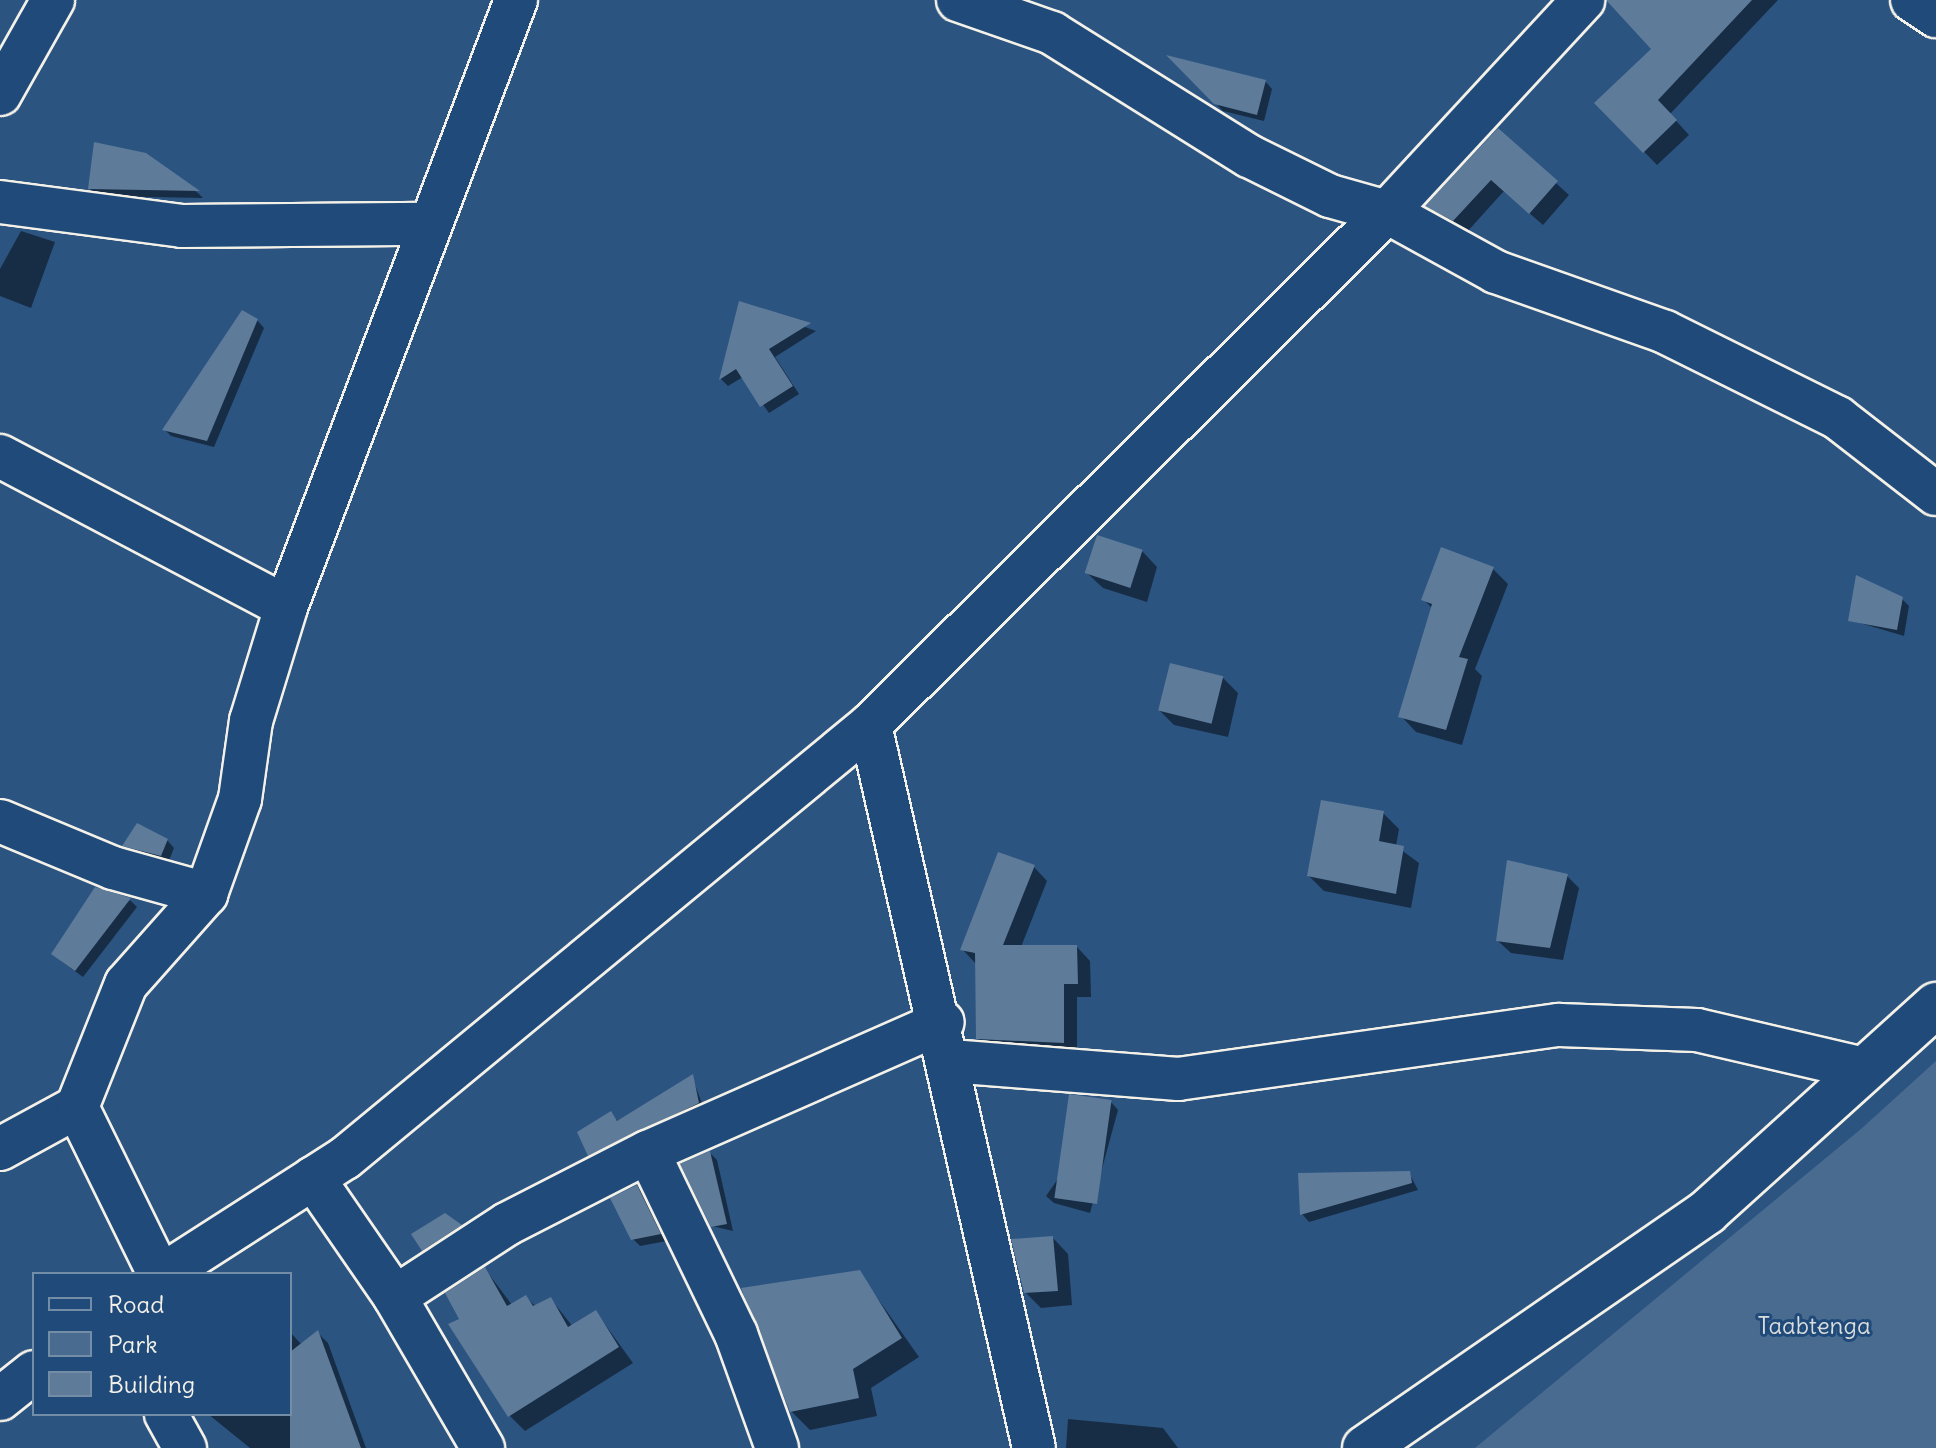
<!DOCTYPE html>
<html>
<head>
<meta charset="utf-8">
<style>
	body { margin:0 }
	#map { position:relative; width:1936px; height:1448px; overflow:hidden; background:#2c5481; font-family:Delius,sans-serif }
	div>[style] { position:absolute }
	.green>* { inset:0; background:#496b90 }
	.shadow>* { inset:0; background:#0007 }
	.building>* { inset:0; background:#5e7b9a; transform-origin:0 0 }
	.roads { filter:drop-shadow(2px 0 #f4f1e8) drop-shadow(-2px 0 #f4f1e8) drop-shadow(0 2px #f4f1e8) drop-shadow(0 -2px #f4f1e8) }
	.street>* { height:42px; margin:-21px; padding:0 21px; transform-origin:21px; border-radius:21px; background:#1f4a7a }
	.secondary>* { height:44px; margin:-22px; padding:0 22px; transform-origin:22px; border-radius:22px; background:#1f4a7a }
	span { translate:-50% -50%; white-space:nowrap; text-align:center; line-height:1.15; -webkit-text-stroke:6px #1f4a7a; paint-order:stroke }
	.park-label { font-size:24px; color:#dadddb }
	.legend { position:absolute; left:32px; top:1272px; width:260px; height:144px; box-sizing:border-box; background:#1f4a7a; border:2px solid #748da6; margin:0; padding:10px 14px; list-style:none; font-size:24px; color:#f4f1e8 }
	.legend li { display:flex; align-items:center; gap:16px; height:40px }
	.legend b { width:40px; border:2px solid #748da6 }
</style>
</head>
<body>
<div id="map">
	<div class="green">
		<i style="clip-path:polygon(1936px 1061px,1936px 1448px,1475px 1448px,1861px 1129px)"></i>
	</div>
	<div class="shadow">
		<i style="clip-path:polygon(1615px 0,1778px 0,1670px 114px,1689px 135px,1657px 165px,1597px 103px,1654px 49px)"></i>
		<i style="clip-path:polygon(1173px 59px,1265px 81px,1272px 89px,1264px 121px,1223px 111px)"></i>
		<i style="clip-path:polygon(1498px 130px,1569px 195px,1543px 225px,1504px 191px,1467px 232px,1428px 206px)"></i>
		<i style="clip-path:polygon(145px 155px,198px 193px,203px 198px,98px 196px,90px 189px)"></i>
		<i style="clip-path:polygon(21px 231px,55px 242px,31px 308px,0 296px,0 269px)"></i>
		<i style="clip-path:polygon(741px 304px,816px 331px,775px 357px,799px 394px,769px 413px,743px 377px,728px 386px,721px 379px)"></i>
		<i style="clip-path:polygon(257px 320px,264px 328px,214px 447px,171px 436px,164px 429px)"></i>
		<i style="clip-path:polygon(1142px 551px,1157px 567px,1147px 602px,1103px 588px,1087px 573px)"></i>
		<i style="clip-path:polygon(1493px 569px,1508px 584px,1475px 669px,1482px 676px,1462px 745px,1416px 732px,1401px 716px,1433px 609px,1423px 599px)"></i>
		<i style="clip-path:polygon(1902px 599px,1909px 606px,1904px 636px,1850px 620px)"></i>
		<i style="clip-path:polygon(1222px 677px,1238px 693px,1228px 737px,1174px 725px,1158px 709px)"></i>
		<i style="clip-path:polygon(1383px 813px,1399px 829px,1396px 846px,1419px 863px,1411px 908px,1324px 891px,1309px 876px)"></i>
		<i style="clip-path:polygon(167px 840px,174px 848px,168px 863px,125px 845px)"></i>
		<i style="clip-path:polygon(1034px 867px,1047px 881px,1021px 947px,1077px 947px,1090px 961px,1091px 997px,1077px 997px,1077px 1056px,992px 1052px,978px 1038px,977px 965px,963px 950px)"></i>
		<i style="clip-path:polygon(1567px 876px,1579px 888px,1563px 960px,1511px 953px,1498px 941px)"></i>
		<i style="clip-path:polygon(130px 900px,137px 907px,83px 977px,61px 961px)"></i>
		<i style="clip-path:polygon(692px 1077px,705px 1111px,597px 1162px,589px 1155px,610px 1114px,619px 1122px)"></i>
		<i style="clip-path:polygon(1111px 1102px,1118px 1110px,1090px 1213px,1054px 1203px,1046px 1196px)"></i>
		<i style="clip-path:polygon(710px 1153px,717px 1160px,733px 1231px,712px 1226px)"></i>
		<i style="clip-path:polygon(1409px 1173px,1418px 1190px,1309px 1222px,1302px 1214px)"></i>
		<i style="clip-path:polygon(637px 1187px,644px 1194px,667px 1241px,640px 1246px,633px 1239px)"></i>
		<i style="clip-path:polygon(445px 1215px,467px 1233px,431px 1257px,424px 1249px)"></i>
		<i style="clip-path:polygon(1053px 1238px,1068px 1254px,1072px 1305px,1041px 1308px,1025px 1292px)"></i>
		<i style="clip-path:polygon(485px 1269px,512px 1305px,526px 1297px,536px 1307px,551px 1299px,573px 1327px,596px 1312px,633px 1363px,525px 1431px,510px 1416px,462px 1320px)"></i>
		<i style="clip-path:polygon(859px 1272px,919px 1357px,871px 1388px,877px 1416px,810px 1430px,791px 1411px)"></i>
		<i style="clip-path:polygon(290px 1332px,302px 1345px,318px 1333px,328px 1343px,366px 1448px,250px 1448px,208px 1414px,290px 1414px)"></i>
		<i style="clip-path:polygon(1068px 1419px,1163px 1428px,1178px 1448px,1066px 1448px)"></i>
	</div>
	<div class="building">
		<i style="clip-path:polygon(1606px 0,1752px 0,1658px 100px,1677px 120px,1643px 153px,1594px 103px,1651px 49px)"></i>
		<i style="clip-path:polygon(1166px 55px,1266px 80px,1257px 115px,1214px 104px)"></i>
		<i style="clip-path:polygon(1498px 128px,1558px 181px,1529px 214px,1491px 180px,1453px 221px,1425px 206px)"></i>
		<i style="clip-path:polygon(94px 142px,146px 153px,200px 191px,88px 189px)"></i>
		<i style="clip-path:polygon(739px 301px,811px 323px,769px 349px,793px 386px,760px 407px,736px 369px,719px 380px)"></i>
		<i style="clip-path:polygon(242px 310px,258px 319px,207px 441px,162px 430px)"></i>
		<i style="left:1097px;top:535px;width:48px;height:40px;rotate:18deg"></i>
		<i style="clip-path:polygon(1441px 547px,1494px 567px,1459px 657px,1468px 659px,1446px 730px,1398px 717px,1432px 604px,1421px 600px)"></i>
		<i style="clip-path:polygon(1856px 575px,1903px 597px,1897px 630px,1848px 621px)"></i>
		<i style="left:1170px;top:663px;width:55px;height:49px;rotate:14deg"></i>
		<i style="clip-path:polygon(1321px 800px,1384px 811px,1379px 841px,1404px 846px,1396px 894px,1307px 876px)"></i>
		<i style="clip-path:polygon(137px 823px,168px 839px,161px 856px,122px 846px)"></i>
		<i style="clip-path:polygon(998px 852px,1035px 865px,1003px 945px,1077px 945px,1078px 984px,1064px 984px,1064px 1043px,976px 1039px,975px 953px,960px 950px)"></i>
		<i style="clip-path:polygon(1507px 860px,1568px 874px,1550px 948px,1496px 941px)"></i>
		<i style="clip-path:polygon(95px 887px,131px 898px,75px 971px,51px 954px)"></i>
		<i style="clip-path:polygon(693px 1074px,699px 1103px,588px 1156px,577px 1132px,611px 1111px,617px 1121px)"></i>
		<i style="left:1069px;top:1094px;width:43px;height:105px;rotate:8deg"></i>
		<i style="clip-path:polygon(710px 1151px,727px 1224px,711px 1227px,680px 1164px)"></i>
		<i style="clip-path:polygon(1410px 1171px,1412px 1183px,1300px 1215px,1298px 1173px)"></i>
		<i style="clip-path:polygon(637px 1185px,661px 1234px,631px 1240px,610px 1198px)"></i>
		<i style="clip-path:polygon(445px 1213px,462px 1225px,422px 1251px,411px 1234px)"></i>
		<i style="clip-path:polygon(1053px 1236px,1058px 1291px,1024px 1293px,1011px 1239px)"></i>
		<i style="clip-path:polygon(485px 1267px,507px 1306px,526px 1295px,533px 1306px,551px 1297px,568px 1327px,596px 1310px,619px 1347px,508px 1417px,448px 1324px,459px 1319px,445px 1293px)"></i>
		<i style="clip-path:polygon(860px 1270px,902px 1338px,853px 1369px,859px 1398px,790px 1412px,741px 1288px)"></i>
		<i style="clip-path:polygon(318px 1330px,361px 1448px,290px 1448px,290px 1352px)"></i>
	</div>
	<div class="roads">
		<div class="street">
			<i style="left:958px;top:0;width:100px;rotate:19.3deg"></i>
			<i style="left:1052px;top:33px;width:232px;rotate:32deg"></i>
			<i style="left:1249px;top:156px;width:90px;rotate:26.3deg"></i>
			<i style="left:1330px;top:196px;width:59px;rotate:15.7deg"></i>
			<i style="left:1387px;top:212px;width:124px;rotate:28.8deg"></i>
			<i style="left:1496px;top:272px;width:179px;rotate:19.5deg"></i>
			<i style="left:1665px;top:332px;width:193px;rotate:26.4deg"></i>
			<i style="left:1838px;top:418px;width:124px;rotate:37.8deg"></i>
			<i style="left:1912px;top:0;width:29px;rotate:34deg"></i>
			<i style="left:0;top:94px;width:108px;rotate:-60.6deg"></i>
			<i style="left:0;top:202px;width:184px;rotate:7.5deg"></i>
			<i style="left:182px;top:226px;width:247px;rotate:-0.5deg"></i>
			<i style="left:0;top:456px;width:323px;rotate:27.8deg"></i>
			<i style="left:286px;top:607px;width:649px;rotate:-69.25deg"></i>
			<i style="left:870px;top:725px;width:741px;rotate:77.22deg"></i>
			<i style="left:0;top:821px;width:122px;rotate:22.6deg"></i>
			<i style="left:113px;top:868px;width:97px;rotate:15.6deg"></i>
			<i style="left:206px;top:894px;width:120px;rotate:131.6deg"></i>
			<i style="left:126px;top:984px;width:132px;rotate:111.7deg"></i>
			<i style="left:206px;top:894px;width:101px;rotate:-70.3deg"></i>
			<i style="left:240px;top:799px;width:79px;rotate:-82deg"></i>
			<i style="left:251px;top:721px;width:119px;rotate:-72.9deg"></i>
			<i style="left:950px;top:1061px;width:229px;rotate:4.5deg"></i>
			<i style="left:1178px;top:1079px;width:385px;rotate:-8.1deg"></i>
			<i style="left:1559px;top:1025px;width:138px;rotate:2.1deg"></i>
			<i style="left:1697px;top:1030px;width:167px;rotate:13.1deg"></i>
			<i style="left:0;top:1149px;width:88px;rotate:-28.6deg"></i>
			<i style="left:77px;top:1107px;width:186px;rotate:63.8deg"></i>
			<i style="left:648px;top:1152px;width:202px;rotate:64.2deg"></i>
			<i style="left:736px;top:1334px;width:121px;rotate:70.2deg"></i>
			<i style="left:313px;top:1178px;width:145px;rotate:55.4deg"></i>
			<i style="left:395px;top:1297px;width:134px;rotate:-33.1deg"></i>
			<i style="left:507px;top:1224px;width:158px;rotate:-27.1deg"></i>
			<i style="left:648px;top:1152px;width:322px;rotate:-23.8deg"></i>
			<i style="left:164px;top:1274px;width:215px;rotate:-32.7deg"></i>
			<i style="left:345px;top:1158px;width:681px;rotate:-39.51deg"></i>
			<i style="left:870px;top:725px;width:728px;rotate:-44.78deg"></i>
			<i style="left:1387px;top:212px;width:289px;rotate:-47.2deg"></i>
			<i style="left:395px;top:1297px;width:175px;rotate:59.8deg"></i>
			<i style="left:0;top:1399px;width:43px;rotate:-38.5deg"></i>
			<i style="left:166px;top:1414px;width:39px;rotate:61deg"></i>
		</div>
		<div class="secondary">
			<i style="left:1365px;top:1448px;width:416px;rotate:-34.6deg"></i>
			<i style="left:1707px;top:1212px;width:309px;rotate:-42.1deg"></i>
		</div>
	</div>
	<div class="park-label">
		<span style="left:1814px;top:1326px">Taabtenga</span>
	</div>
	<ul class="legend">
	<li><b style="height:10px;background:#1f4a7a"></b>Road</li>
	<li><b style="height:22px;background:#496b90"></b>Park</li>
	<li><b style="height:22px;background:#5e7b9a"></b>Building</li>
	</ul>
</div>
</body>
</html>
